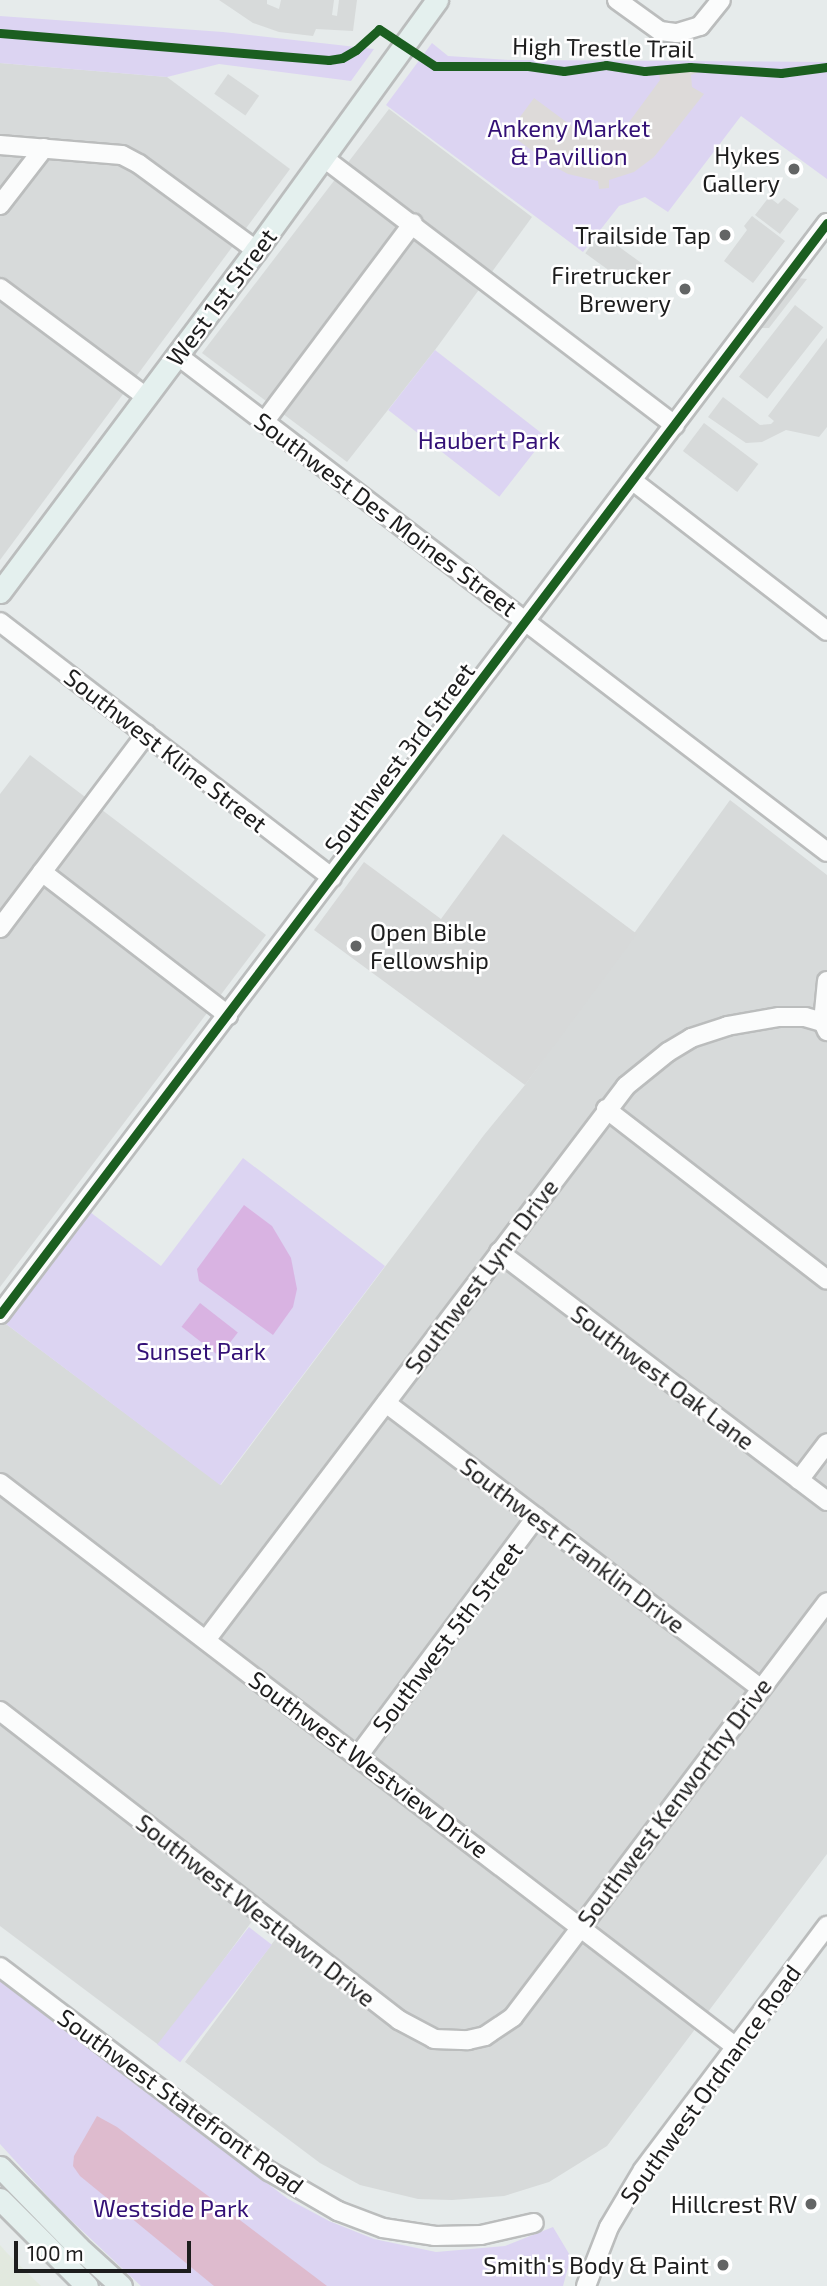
<!DOCTYPE html>
<html>
<head>
<meta charset="utf-8">
<style>
	body { margin:0 }
	#map { position:relative; width:827px; height:2286px; overflow:hidden; background:#e6ebeb; font-family:"Exo 2",sans-serif }
	div>[style] { position:absolute }
	.residential>* { inset:0; background:#d7dada; transform-origin:0 0 }
	.industrial>* { inset:0; background:#e2e9df }
	.religious>* { inset:0; background:#d7d9d9 }
	.park>* { inset:0; background:#dcd4f2; transform-origin:0 0 }
	.pitch>* { inset:0; background:#d9b3e2; transform-origin:0 0 }
	.plaza>* { inset:0; background:#dddad9 }
	.water>* { inset:0; background:#debbce }
	.roads { filter:drop-shadow(2px 0 #bbbdbd) drop-shadow(-2px 0 #bbbdbd) drop-shadow(0 2px #bbbdbd) drop-shadow(0 -2px #bbbdbd) }
	.minor>* { height:18px; margin:-9px; padding:0 9px; transform-origin:9px; border-radius:9px; background:#fbfcfc }
	.major>* { height:21px; margin:-10.5px; padding:0 10.5px; transform-origin:10.5px; border-radius:10.5px; background:#e4f0ee }
	.cycleway>* { height:9px; margin:-4.5px; padding:0 4.5px; transform-origin:4.5px; border-radius:4.5px; background:#1b5e20 }
	.dots>* { width:19px; height:19px; translate:-50% -50%; box-sizing:border-box; border:4px solid #fff; border-radius:50% }
	span { translate:-50% -50%; white-space:nowrap; text-align:center; line-height:1.15; -webkit-text-stroke:5px #fff; paint-order:stroke }
	.street-label { font-size:24px; color:#1d1d1d }
	.park-label { font-size:24px; color:#331076 }
	.poi-label { font-size:24px; color:#1d1d1d }
	.right { translate:-100% -50%; text-align:right }
	.left { translate:0 -50%; text-align:left }
	.scale { position:absolute; left:14px; top:2241px; width:177px; height:32px; box-sizing:border-box; border:4px solid #1d1d1d; border-top:0; padding-left:9px; font-size:21px; line-height:24px; white-space:nowrap; color:#1d1d1d; -webkit-text-stroke:5px #fff; paint-order:stroke }
</style>
</head>
<body>
<div id="map">
	<div class="residential">
		<i style="clip-path:polygon(219px 0,267px 0,267px 4px,279px 9px,281px 0,334px 0,332px 15px,337px 16px,339px 0,357px 0,353px 31px,316px 29px,313px 36px,279px 32px,253px 23px)"></i>
		<i style="clip-path:polygon(0 63px,167px 77px,290px 169px,0 560px)"></i>
		<i style="left:228px;top:74px;width:38px;height:24px;rotate:35deg"></i>
		<i style="clip-path:polygon(389px 109px,532px 217px,435px 350px,347px 462px,202px 353px)"></i>
		<i style="clip-path:polygon(769px 197px,778px 204px,784px 198px,799px 209px,780px 234px,755px 215px)"></i>
		<i style="clip-path:polygon(752px 216px,785px 241px,753px 283px,724px 261px,747px 230px,744px 226px)"></i>
		<i style="left:600px;top:233px;width:52px;height:25px;rotate:36deg"></i>
		<i style="clip-path:polygon(798px 278px,807px 279px,769px 328px,759px 328px)"></i>
		<i style="left:795px;top:305px;width:36px;height:91px;rotate:38deg"></i>
		<i style="clip-path:polygon(827px 338px,827px 427px,819px 437px,786px 430px,762px 442px,746px 443px,708px 417px,723px 397px,760px 425px,771px 424px,774px 421px,768px 416px)"></i>
		<i style="left:704px;top:423px;width:68px;height:35px;rotate:37deg"></i>
		<i style="clip-path:polygon(30px 755px,266px 935px,0 1287px,0 794px)"></i>
		<i style="clip-path:polygon(730px 800px,827px 875px,827px 1854px,607px 2146px,549px 2182px,504px 2196px,452px 2200px,418px 2199px,360px 2185px,320px 2163px,185px 2062px,288px 1922px,264px 1905px,160px 2046px,0 1926px,0 1312px,6px 1324px,221px 1485px,484px 1135px,525px 1085px)"></i>
	</div>
	<div class="industrial">
		<i style="clip-path:polygon(0 2245px,7px 2253px,41px 2286px,0 2286px)"></i>
	</div>
	<div class="religious">
		<i style="clip-path:polygon(503px 834px,637px 934px,525px 1085px,314px 930px,364px 862px,441px 919px)"></i>
	</div>
	<div class="park">
		<i style="clip-path:polygon(0 16px,223px 32px,374px 49px,351px 81px,219px 64px,167px 77px,0 63px)"></i>
		<i style="clip-path:polygon(432px 43px,448px 56px,512px 60px,827px 62px,827px 179px,741px 116px,668px 212px,645px 197px,619px 206px,583px 252px,386px 105px)"></i>
		<i style="left:435px;top:350px;width:141px;height:76px;rotate:38deg"></i>
		<i style="clip-path:polygon(243px 1158px,385px 1266px,220px 1485px,6px 1324px,90px 1212px,161px 1266px)"></i>
		<i style="left:249px;top:1927px;width:29px;height:149px;rotate:38deg"></i>
		<i style="clip-path:polygon(0 1981px,288px 2199px,329px 2221px,374px 2239px,436px 2252px,505px 2246px,553px 2227px,571px 2257px,563px 2286px,141px 2286px,59px 2209px,0 2144px)"></i>
	</div>
	<div class="pitch">
		<i style="clip-path:polygon(244px 1205px,272px 1226px,291px 1258px,297px 1289px,293px 1307px,273px 1335px,199px 1281px,197px 1269px)"></i>
		<i style="left:200px;top:1303px;width:48px;height:30px;rotate:38deg"></i>
	</div>
	<div class="plaza">
		<i style="clip-path:polygon(681px 65px,700px 65px,701px 71px,691px 75px,692px 87px,704px 94px,654px 157px,634px 172px,609px 180px,609px 188px,599px 189px,598px 181px,568px 174px,553px 166px,508px 133px,534px 98px,588px 138px,609px 140px,621px 133px,660px 80px,658px 68px)"></i>
	</div>
	<div class="water">
		<i style="clip-path:polygon(97px 2116px,117px 2127px,327px 2286px,214px 2286px,80px 2176px,73px 2166px,74px 2156px)"></i>
	</div>
	<div class="roads">
		<div class="minor">
			<i style="left:617px;top:0;width:53px;rotate:35.8deg"></i>
			<i style="left:660px;top:31px;width:17px;rotate:7deg"></i>
			<i style="left:677px;top:33px;width:24px;rotate:-17deg"></i>
			<i style="left:700px;top:26px;width:33px;rotate:-51deg"></i>
			<i style="left:0;top:145px;width:122px;rotate:4.7deg"></i>
			<i style="left:122px;top:155px;width:19px;rotate:28deg"></i>
			<i style="left:139px;top:164px;width:145px;rotate:36.3deg"></i>
			<i style="left:324px;top:158px;width:441px;rotate:37.3deg"></i>
			<i style="left:0;top:205px;width:72px;rotate:-52.3deg"></i>
			<i style="left:0;top:288px;width:182px;rotate:36.7deg"></i>
			<i style="left:177px;top:355px;width:818px;rotate:37.4deg"></i>
			<i style="left:265px;top:421px;width:247px;rotate:-53.2deg"></i>
			<i style="left:633px;top:481px;width:245px;rotate:37.7deg"></i>
			<i style="left:0;top:622px;width:419px;rotate:37.6deg"></i>
			<i style="left:42px;top:872px;width:235px;rotate:37.6deg"></i>
			<i style="left:0;top:928px;width:243px;rotate:-53deg"></i>
			<i style="left:827px;top:981px;width:41px;rotate:95.6deg"></i>
			<i style="left:823px;top:1022px;width:10px;rotate:66deg"></i>
			<i style="left:606px;top:1109px;width:279px;rotate:37.7deg"></i>
			<i style="left:499px;top:1252px;width:412px;rotate:37.2deg"></i>
			<i style="left:0;top:1314px;width:1369px;rotate:-52.84deg"></i>
			<i style="left:386px;top:1403px;width:470px;rotate:37.3deg"></i>
			<i style="left:799px;top:1480px;width:46px;rotate:-52.9deg"></i>
			<i style="left:0;top:1483px;width:927px;rotate:37.46deg"></i>
			<i style="left:206px;top:1640px;width:695px;rotate:-52.83deg"></i>
			<i style="left:626px;top:1086px;width:54px;rotate:-39deg"></i>
			<i style="left:668px;top:1052px;width:27px;rotate:-31deg"></i>
			<i style="left:691px;top:1038px;width:38px;rotate:-18deg"></i>
			<i style="left:727px;top:1026px;width:53px;rotate:-9.8deg"></i>
			<i style="left:779px;top:1017px;width:26px"></i>
			<i style="left:805px;top:1017px;width:19px;rotate:16deg"></i>
			<i style="left:0;top:1711px;width:505px;rotate:37.76deg"></i>
			<i style="left:399px;top:2020px;width:40px;rotate:28deg"></i>
			<i style="left:434px;top:2039px;width:34px;rotate:2deg"></i>
			<i style="left:468px;top:2040px;width:17px;rotate:-13deg"></i>
			<i style="left:485px;top:2036px;width:34px;rotate:-34deg"></i>
			<i style="left:513px;top:2017px;width:520px;rotate:-52.89deg"></i>
			<i style="left:358px;top:1756px;width:298px;rotate:-53.3deg"></i>
			<i style="left:0;top:1967px;width:338px;rotate:37.2deg"></i>
			<i style="left:269px;top:2171px;width:80px;rotate:30.1deg"></i>
			<i style="left:338px;top:2211px;width:48px;rotate:20.7deg"></i>
			<i style="left:383px;top:2228px;width:53px;rotate:8.7deg"></i>
			<i style="left:435px;top:2236px;width:46px;rotate:-1.2deg"></i>
			<i style="left:481px;top:2235px;width:54px;rotate:-12.8deg"></i>
			<i style="left:586px;top:2286px;width:63px;rotate:-68.7deg"></i>
			<i style="left:609px;top:2227px;width:66px;rotate:-59.2deg"></i>
			<i style="left:643px;top:2170px;width:306px;rotate:-53deg"></i>
		</div>
		<div class="major">
			<i style="left:0;top:592px;width:427px;rotate:-53.2deg"></i>
			<i style="left:256px;top:250px;width:309px;rotate:-54.1deg"></i>
			<i style="left:0;top:2167px;width:112px;rotate:45.7deg"></i>
			<i style="left:78px;top:2247px;width:58px;rotate:42.2deg"></i>
			<i style="left:0;top:2199px;width:123px;rotate:45deg"></i>
		</div>
	</div>
	<div class="cycleway">
		<i style="left:0;top:33px;width:330px;rotate:4.7deg"></i>
		<i style="left:329px;top:60px;width:13px;rotate:-9deg"></i>
		<i style="left:342px;top:58px;width:16px;rotate:-30deg"></i>
		<i style="left:356px;top:50px;width:31px;rotate:-42deg"></i>
		<i style="left:379px;top:29px;width:67px;rotate:33.5deg"></i>
		<i style="left:435px;top:66px;width:93px"></i>
		<i style="left:528px;top:66px;width:36px;rotate:8deg"></i>
		<i style="left:564px;top:71px;width:42px;rotate:-8.1deg"></i>
		<i style="left:606px;top:65px;width:39px;rotate:9deg"></i>
		<i style="left:645px;top:71px;width:45px;rotate:-5.1deg"></i>
		<i style="left:690px;top:67px;width:91px;rotate:3.8deg"></i>
		<i style="left:781px;top:73px;width:46px;rotate:-7.4deg"></i>
		<i style="left:0;top:1314px;width:1369px;rotate:-52.84deg"></i>
	</div>
	<div class="dots">
		<i style="left:794px;top:169px;background:#636565"></i>
		<i style="left:725px;top:235px;background:#636565"></i>
		<i style="left:685px;top:289px;background:#636565"></i>
		<i style="left:356px;top:946px;background:#636565"></i>
		<i style="left:811px;top:2204px;background:#636565"></i>
		<i style="left:723px;top:2265px;background:#636565"></i>
	</div>
	<div class="street-label">
		<span style="left:603px;top:47px;rotate:1deg">High Trestle Trail</span>
		<span style="left:221px;top:297px;rotate:-53deg">West 1st Street</span>
		<span style="left:386px;top:514px;rotate:37deg">Southwest Des Moines Street</span>
		<span style="left:166px;top:750px;rotate:38deg">Southwest Kline Street</span>
		<span style="left:399px;top:758px;rotate:-53deg">Southwest 3rd Street</span>
		<span style="left:481px;top:1276px;rotate:-53deg">Southwest Lynn Drive</span>
		<span style="left:663px;top:1377px;rotate:37deg">Southwest Oak Lane</span>
		<span style="left:573px;top:1545px;rotate:37deg">Southwest Franklin Drive</span>
		<span style="left:447px;top:1637px;rotate:-53deg">Southwest 5th Street</span>
		<span style="left:369px;top:1764px;rotate:37deg">Southwest Westview Drive</span>
		<span style="left:674px;top:1802px;rotate:-53deg">Southwest Kenworthy Drive</span>
		<span style="left:256px;top:1910px;rotate:38deg">Southwest Westlawn Drive</span>
		<span style="left:710px;top:2084px;rotate:-54deg">Southwest Ordnance Road</span>
		<span style="left:181px;top:2101px;rotate:36deg">Southwest Statefront Road</span>
	</div>
	<div class="park-label">
		<span style="left:569px;top:142px">Ankeny Market<br>&amp; Pavillion</span>
		<span style="left:489px;top:440px">Haubert Park</span>
		<span style="left:201px;top:1351px">Sunset Park</span>
		<span style="left:171px;top:2208px">Westside Park</span>
	</div>
	<div class="poi-label">
		<span class="right" style="left:780px;top:169px">Hykes<br>Gallery</span>
		<span class="right" style="left:711px;top:235px">Trailside Tap</span>
		<span class="right" style="left:671px;top:289px">Firetrucker<br>Brewery</span>
		<span class="left" style="left:370px;top:946px">Open Bible<br>Fellowship</span>
		<span class="right" style="left:797px;top:2204px">Hillcrest RV</span>
		<span class="right" style="left:709px;top:2265px">Smith's Body &amp; Paint</span>
	</div>
	<div class="scale">100 m</div>
</div>
</body>
</html>
